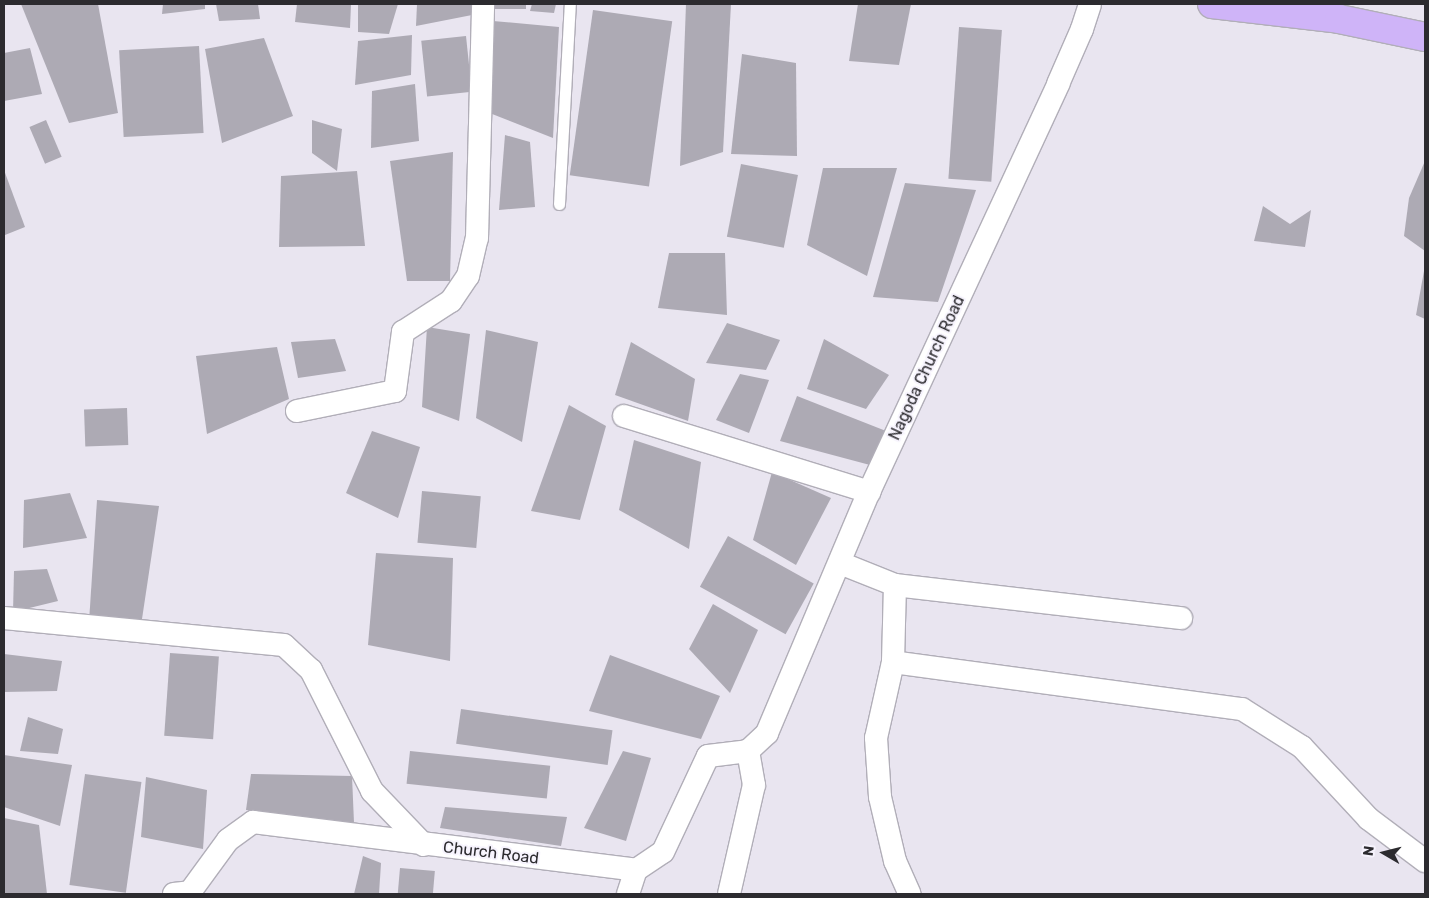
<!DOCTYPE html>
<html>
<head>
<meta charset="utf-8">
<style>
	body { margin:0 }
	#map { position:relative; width:1429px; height:898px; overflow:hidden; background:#e9e5f0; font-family:Rubik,sans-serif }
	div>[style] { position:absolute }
	.building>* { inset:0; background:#adaab4; transform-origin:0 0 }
	.roads { filter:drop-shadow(1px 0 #b1aeb8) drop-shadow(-1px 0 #b1aeb8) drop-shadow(0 1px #b1aeb8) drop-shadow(0 -1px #b1aeb8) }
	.service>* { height:11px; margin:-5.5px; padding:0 5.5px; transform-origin:5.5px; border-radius:5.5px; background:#fff }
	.minor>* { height:22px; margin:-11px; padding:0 11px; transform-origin:11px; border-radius:11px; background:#fff }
	.trunk>* { height:28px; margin:-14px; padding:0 14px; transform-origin:14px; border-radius:14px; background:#cfb4f8 }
	span { translate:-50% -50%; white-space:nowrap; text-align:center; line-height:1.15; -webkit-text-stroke:4px #f6f3fd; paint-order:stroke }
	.street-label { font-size:16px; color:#2c2b2f }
	.frame { position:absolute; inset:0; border:5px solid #2c2b2f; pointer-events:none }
	.north { position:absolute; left:1359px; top:828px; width:50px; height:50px; -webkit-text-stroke:4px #f6f3fd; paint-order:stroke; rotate:278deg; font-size:14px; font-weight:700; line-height:20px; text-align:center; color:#2c2b2f }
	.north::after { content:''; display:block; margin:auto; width:18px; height:22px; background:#2c2b2f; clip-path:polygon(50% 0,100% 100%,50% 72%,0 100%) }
</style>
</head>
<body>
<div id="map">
	<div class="building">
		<i style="clip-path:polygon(21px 4px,98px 4px,118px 113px,69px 123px)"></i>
		<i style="clip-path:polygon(163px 4px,205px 4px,205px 9px,162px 14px)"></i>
		<i style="clip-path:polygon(216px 4px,258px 4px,260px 19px,219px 21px)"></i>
		<i style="clip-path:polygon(297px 4px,351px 4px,350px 28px,295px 22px)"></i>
		<i style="clip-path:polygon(358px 4px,398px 4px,389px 34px,358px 32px)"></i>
		<i style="clip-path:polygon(417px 4px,472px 4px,472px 15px,416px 26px)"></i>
		<i style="left:491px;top:4px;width:35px;height:5px"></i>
		<i style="clip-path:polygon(532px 4px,556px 4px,554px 13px,530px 11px)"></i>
		<i style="clip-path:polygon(686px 4px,731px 4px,723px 152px,680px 166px)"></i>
		<i style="clip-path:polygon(858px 4px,911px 4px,899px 65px,849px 61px)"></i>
		<i style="left:593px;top:10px;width:80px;height:167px;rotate:8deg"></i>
		<i style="clip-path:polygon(493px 21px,559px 27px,553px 138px,487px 112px)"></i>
		<i style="left:959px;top:27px;width:43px;height:152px;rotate:4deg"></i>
		<i style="clip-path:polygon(412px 35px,411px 75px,355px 85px,358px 41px)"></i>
		<i style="left:466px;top:36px;width:56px;height:45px;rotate:84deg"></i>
		<i style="clip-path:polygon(264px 38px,293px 116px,222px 143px,205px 49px)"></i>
		<i style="left:199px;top:46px;width:87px;height:80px;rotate:87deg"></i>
		<i style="clip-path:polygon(30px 48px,42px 94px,4px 101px,4px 53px)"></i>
		<i style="clip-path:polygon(742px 54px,796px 63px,797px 156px,731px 154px)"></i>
		<i style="clip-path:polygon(415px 84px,419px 141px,371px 148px,372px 91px)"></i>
		<i style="left:46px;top:120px;width:40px;height:18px;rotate:67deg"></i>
		<i style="clip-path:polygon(312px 120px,342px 129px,337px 171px,312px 153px)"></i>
		<i style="clip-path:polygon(505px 135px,530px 142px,535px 207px,499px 210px)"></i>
		<i style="clip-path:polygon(453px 152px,450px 281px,407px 281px,390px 161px)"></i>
		<i style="clip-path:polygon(1425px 161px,1425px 251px,1404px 236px,1409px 198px)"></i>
		<i style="left:741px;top:164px;width:58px;height:74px;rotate:11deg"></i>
		<i style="clip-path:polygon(823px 168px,897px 168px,867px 276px,807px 245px)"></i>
		<i style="clip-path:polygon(4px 170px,25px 227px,5px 235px,4px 232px)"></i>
		<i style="clip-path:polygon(357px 171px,365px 246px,279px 247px,281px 176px)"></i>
		<i style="clip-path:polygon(905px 183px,976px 190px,938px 302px,873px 297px)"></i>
		<i style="clip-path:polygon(1263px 206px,1290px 224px,1311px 210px,1305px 247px,1254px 241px)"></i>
		<i style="clip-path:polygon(669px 253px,725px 253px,727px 315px,658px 308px)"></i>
		<i style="clip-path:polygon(1424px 271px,1425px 271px,1425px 319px,1416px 315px)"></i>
		<i style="clip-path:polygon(727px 323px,780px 340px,766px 370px,706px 363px)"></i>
		<i style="clip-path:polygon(427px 327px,470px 334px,459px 421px,422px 407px)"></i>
		<i style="clip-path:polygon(486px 330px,538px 342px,522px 442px,476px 418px)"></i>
		<i style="clip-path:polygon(335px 339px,346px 371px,298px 378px,291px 342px)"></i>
		<i style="clip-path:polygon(824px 339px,889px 375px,866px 409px,807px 389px)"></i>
		<i style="clip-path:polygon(631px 342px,695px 379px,688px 421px,615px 395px)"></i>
		<i style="clip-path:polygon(277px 347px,289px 399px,207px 434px,196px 356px)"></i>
		<i style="clip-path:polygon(740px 374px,769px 380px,749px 433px,716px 420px)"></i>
		<i style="clip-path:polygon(797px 396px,886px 431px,870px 465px,780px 441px)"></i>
		<i style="clip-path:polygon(569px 405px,606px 426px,580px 520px,531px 511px)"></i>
		<i style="left:127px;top:408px;width:37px;height:43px;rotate:88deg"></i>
		<i style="clip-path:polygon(372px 431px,420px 447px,398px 518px,346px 493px)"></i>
		<i style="clip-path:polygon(634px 440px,701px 462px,689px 549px,619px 510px)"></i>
		<i style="clip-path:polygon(772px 472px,831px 498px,796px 565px,753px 540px)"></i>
		<i style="left:422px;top:491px;width:59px;height:52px;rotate:5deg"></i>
		<i style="clip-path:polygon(70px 493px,87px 538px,23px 548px,24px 500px)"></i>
		<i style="clip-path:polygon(97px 500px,159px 506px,142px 619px,89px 622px)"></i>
		<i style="left:728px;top:536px;width:98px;height:58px;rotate:29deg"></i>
		<i style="clip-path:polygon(376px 553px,453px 558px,450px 661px,368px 645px)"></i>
		<i style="clip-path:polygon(47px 569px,58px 601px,13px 612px,14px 571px)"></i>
		<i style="clip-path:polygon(713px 604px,758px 630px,730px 693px,689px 649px)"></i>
		<i style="left:170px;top:653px;width:49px;height:83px;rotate:4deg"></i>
		<i style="clip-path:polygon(4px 654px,62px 661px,57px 691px,4px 692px)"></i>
		<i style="clip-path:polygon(610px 655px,720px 696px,701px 739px,589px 711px)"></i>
		<i style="left:461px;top:709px;width:153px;height:35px;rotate:8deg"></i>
		<i style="clip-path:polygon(28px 717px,63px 729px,58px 754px,20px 751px)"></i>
		<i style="left:410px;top:751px;width:141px;height:33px;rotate:6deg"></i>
		<i style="clip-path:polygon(623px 751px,651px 758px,626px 841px,584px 828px)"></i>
		<i style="clip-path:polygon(4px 755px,72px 765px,60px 826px,4px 807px)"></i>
		<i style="left:85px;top:774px;width:57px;height:112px;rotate:8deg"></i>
		<i style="clip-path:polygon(251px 774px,352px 776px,354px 823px,246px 810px)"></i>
		<i style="clip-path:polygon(146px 777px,207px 790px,203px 849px,141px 837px)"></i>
		<i style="clip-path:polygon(445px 807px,567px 817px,561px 846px,440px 828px)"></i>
		<i style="clip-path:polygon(4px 818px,39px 825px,47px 894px,4px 894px)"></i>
		<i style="clip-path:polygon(363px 856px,381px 863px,379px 894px,354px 894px)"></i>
		<i style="left:400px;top:868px;width:35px;height:26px;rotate:5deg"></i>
	</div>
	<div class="roads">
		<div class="service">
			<i style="left:559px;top:204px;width:200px;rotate:-86.9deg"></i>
		</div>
		<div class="minor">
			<i style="left:297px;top:411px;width:100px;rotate:-11.5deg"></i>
			<i style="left:395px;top:391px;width:60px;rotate:-82.3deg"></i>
			<i style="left:403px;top:332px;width:57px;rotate:-32.9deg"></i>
			<i style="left:451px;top:301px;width:30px;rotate:-56deg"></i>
			<i style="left:468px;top:276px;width:39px;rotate:-77deg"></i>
			<i style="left:477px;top:238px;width:234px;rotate:-88.5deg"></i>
			<i style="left:624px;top:416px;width:257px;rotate:17.2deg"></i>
			<i style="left:840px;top:563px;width:59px;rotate:21.8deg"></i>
			<i style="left:895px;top:585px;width:77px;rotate:91.5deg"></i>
			<i style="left:893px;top:662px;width:78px;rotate:102.6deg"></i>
			<i style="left:876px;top:738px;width:59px;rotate:86.1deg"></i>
			<i style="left:880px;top:797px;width:66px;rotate:76.8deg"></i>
			<i style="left:895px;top:861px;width:36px;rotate:66deg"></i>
			<i style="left:895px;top:585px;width:288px;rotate:6.6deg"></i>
			<i style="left:4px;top:618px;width:281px;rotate:5.5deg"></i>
			<i style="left:284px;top:645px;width:37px;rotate:43deg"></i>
			<i style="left:311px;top:670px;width:136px;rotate:63.2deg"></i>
			<i style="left:372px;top:791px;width:75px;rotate:46.1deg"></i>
			<i style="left:893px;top:662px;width:352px;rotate:7.7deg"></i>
			<i style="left:1242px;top:709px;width:71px;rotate:32.3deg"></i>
			<i style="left:1302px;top:747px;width:98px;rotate:47.1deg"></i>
			<i style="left:1369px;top:819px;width:70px;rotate:36.9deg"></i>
			<i style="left:174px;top:894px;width:16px;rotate:-7deg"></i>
			<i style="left:190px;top:892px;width:64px;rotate:-53.8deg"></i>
			<i style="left:228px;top:840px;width:31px;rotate:-36deg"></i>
			<i style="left:253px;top:822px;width:386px;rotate:7.1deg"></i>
			<i style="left:636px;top:870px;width:32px;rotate:-34deg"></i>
			<i style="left:663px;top:852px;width:106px;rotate:-64.9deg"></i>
			<i style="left:708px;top:756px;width:40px;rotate:-7.1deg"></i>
			<i style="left:748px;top:751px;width:26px;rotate:-43deg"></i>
			<i style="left:767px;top:733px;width:262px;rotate:-67.1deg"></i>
			<i style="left:869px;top:492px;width:450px;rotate:-65.1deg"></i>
			<i style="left:1058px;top:84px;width:60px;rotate:-66.4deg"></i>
			<i style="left:1082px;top:29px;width:26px;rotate:-72deg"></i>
			<i style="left:628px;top:894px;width:25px;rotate:-72deg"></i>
			<i style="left:729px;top:894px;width:112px;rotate:-77.1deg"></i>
			<i style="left:754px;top:785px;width:35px;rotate:-100deg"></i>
		</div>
		<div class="trunk">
			<i style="left:1212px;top:4px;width:128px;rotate:6.7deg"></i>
			<i style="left:1339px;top:19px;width:88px;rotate:11.8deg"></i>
		</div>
	</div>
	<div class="street-label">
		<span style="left:927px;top:368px;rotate:-65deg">Nagoda Church Road</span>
		<span style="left:491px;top:853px;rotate:7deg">Church Road</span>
	</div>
	<div class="frame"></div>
	<div class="north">N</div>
</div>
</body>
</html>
